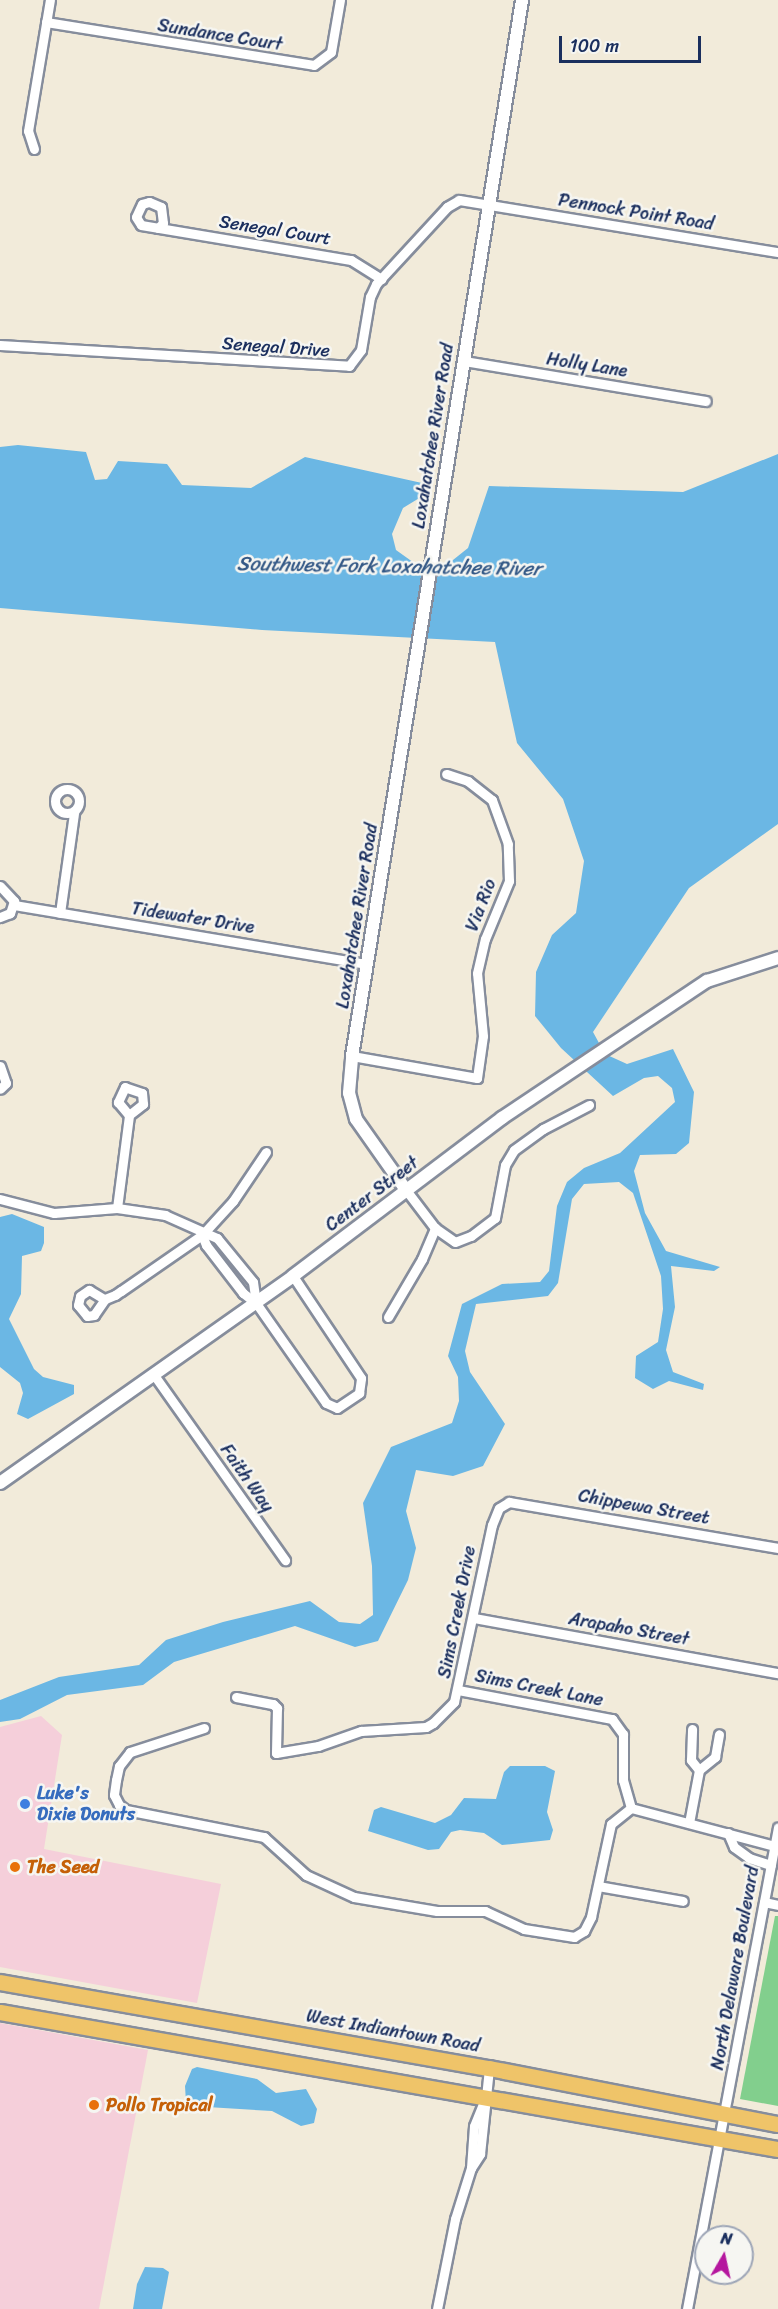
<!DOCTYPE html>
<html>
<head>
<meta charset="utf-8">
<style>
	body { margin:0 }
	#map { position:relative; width:778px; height:2309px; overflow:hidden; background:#f2ebda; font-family:Sriracha,sans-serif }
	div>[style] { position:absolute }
	.built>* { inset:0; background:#f5cfda }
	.green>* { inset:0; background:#82cf8d }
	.water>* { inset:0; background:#6bb7e4 }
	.roads { filter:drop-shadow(2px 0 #868d9c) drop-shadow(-2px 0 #868d9c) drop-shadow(0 2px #868d9c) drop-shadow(0 -2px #868d9c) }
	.minor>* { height:9px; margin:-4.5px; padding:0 4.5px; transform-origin:4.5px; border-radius:4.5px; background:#fff }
	.minor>.ring { margin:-4.5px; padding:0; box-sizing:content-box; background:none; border:9px solid #fff; border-radius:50% }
	.tertiary>* { height:12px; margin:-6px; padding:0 6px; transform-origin:6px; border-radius:6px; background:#fff }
	.primary>* { height:15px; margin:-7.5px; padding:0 7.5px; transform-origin:7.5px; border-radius:7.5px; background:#efc469 }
	.dots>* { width:16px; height:16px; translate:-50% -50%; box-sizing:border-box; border:3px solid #f6f6f2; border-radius:50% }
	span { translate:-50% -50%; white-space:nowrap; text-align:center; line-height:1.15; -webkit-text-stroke:5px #f6f6f2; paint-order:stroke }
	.street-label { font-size:18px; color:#1b2f5e }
	.shop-label { font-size:18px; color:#366cbe; font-weight:700 }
	.left { translate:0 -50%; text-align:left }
	.food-label { font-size:18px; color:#c56008; font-weight:700 }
	.water-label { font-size:20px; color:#335886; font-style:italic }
	.north { position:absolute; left:694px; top:2225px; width:60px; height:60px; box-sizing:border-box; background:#f6f6f2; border:2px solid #9ea6b7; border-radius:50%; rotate:9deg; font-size:16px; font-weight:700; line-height:24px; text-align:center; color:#1b2f5e }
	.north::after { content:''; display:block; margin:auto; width:21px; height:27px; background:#b5179e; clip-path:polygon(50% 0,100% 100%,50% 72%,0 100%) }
	.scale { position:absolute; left:559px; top:36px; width:142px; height:27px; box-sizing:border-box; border:3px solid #1b2f5e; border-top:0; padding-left:8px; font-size:18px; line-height:21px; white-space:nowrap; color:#1b2f5e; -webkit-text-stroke:4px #f6f6f2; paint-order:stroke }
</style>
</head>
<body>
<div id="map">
	<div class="built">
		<i style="clip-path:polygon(41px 1716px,62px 1735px,44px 1849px,221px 1884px,197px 2003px,0 1967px,0 1727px)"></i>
		<i style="clip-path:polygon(0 2023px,148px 2050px,99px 2309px,0 2309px)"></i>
	</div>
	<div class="green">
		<i style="clip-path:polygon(775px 1916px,778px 1916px,778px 2106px,740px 2099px)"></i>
	</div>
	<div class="water">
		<i style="clip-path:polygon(18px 445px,86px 452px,95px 480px,107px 479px,118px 461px,167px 464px,182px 485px,251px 488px,305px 457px,422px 483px,421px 497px,403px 508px,392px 534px,396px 550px,417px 565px,448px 564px,468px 548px,489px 486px,683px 492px,778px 454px,778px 824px,689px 888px,593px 1032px,605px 1054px,627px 1064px,673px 1049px,694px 1092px,689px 1143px,676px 1154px,640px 1155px,634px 1171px,645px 1213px,666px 1251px,720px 1267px,714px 1271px,671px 1266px,675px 1307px,666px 1350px,673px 1372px,704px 1384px,703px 1390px,669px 1381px,653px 1389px,635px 1378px,636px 1356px,658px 1342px,663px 1309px,661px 1276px,633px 1193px,619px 1182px,584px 1184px,572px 1199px,558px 1283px,548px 1296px,476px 1304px,465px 1351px,470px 1372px,505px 1424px,483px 1466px,453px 1476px,416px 1470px,406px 1511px,416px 1548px,408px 1580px,378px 1641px,355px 1647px,295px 1626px,174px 1662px,143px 1685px,67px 1695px,20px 1719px,0 1722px,0 1700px,59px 1677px,139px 1665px,166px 1640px,223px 1622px,310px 1601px,339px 1622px,360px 1624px,373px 1615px,372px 1566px,363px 1503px,391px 1447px,452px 1423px,459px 1401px,458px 1377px,448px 1356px,462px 1304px,502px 1284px,540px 1282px,549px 1271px,557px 1206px,567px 1182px,584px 1168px,620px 1153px,675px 1102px,672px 1088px,658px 1076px,644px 1078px,613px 1096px,561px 1048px,535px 1016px,536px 972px,552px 935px,576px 913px,584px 861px,563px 799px,517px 743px,495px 642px,262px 630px,0 608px,0 447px)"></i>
		<i style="clip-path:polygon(12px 1214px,44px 1227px,44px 1243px,41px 1251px,22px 1256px,21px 1294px,9px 1319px,34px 1369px,43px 1377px,74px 1385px,74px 1394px,28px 1419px,17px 1414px,23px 1393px,20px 1383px,0 1367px,0 1217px)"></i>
		<i style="clip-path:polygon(510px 1766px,545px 1766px,555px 1771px,547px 1812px,553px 1830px,550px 1840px,502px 1845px,484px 1833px,460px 1830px,451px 1832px,439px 1849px,428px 1850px,368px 1831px,374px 1810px,381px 1807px,435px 1823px,451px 1815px,464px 1798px,496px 1799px,504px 1772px)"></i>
		<i style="clip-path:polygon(197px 2067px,257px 2079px,276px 2093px,306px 2089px,317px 2109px,314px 2123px,301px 2126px,272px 2111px,191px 2106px,186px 2102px,185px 2086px,192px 2069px)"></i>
		<i style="clip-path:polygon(145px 2267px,163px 2268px,169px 2272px,162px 2309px,133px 2309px,137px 2284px)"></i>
	</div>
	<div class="roads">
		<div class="minor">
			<i style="left:46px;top:22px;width:271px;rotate:9.1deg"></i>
			<i style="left:314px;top:65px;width:21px;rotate:-37deg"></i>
			<i style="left:331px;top:52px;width:53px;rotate:-80.2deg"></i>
			<i style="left:34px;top:149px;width:19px;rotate:-108deg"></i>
			<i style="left:28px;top:131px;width:133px;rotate:-80.5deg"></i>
			<i style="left:158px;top:228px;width:7px;rotate:-45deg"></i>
			<i style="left:163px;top:223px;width:16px;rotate:-97deg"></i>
			<i style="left:161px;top:207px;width:13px;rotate:-157deg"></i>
			<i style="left:149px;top:202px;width:7px;rotate:164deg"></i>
			<i style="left:142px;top:204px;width:14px;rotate:115deg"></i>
			<i style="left:136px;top:217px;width:9px;rotate:58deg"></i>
			<i style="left:141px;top:225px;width:213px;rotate:9.5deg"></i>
			<i style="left:351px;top:260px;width:36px;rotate:32deg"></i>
			<i style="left:0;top:345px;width:350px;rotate:3.4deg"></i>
			<i style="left:349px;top:366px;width:20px;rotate:-53deg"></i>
			<i style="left:361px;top:350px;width:54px;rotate:-80.4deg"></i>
			<i style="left:370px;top:297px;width:14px;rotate:-65deg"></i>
			<i style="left:376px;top:284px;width:105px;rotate:-47.3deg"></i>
			<i style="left:447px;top:207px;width:14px;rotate:-30deg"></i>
			<i style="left:459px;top:200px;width:323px;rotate:9.3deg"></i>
			<i style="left:464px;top:361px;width:245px;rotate:9.4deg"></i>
			<i class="ring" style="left:55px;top:789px;width:15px;height:15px"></i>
			<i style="left:0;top:886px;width:21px;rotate:47deg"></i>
			<i style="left:14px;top:901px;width:13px;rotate:108deg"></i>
			<i style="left:10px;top:913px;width:11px;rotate:158deg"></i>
			<i style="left:14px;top:905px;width:358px;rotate:9.5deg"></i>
			<i style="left:60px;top:913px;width:101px;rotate:-82deg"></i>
			<i style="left:352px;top:1056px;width:127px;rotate:10deg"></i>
			<i style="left:477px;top:1078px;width:42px;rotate:-81.9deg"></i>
			<i style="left:483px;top:1036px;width:63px;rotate:-95.4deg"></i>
			<i style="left:477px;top:973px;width:35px;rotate:-77deg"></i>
			<i style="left:485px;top:939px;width:63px;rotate:-67.5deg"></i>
			<i style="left:509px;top:881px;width:37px;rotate:-92deg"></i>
			<i style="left:508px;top:844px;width:47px;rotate:-110deg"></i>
			<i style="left:492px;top:800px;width:31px;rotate:-142deg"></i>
			<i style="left:468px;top:781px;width:23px;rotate:-162deg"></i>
			<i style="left:0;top:1066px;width:18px;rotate:71deg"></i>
			<i style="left:6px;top:1083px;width:8px;rotate:135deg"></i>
			<i style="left:406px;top:1190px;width:48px;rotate:52.7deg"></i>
			<i style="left:435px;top:1228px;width:24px;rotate:35deg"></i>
			<i style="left:455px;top:1242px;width:17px;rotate:-21deg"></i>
			<i style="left:471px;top:1236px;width:30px;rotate:-37deg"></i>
			<i style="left:495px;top:1218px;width:54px;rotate:-79.3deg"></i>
			<i style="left:505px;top:1165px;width:17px;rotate:-59deg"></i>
			<i style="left:514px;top:1150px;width:36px;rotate:-36deg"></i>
			<i style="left:543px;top:1129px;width:52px;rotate:-27.6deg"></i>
			<i style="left:0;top:1199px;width:56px;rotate:14.5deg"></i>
			<i style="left:54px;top:1213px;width:63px;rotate:-4.5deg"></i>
			<i style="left:117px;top:1208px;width:49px;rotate:8.3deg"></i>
			<i style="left:165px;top:1215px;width:57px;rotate:23.9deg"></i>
			<i style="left:217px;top:1238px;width:57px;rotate:50.7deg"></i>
			<i style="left:253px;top:1282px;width:21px;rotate:82deg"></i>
			<i style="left:117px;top:1208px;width:94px;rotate:-82.6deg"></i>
			<i style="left:129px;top:1115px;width:18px;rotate:-38deg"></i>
			<i style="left:143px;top:1104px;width:11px;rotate:-95deg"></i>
			<i style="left:142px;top:1093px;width:18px;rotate:-161deg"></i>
			<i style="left:125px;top:1087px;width:17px;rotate:115deg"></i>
			<i style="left:118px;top:1102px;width:17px;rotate:50deg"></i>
			<i style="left:202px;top:1235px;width:11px;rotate:68deg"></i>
			<i style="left:206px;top:1245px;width:61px;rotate:52.4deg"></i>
			<i style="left:243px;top:1293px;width:16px;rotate:38deg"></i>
			<i style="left:256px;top:1303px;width:122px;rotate:55deg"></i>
			<i style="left:326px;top:1403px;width:12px;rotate:24deg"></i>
			<i style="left:337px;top:1408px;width:27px;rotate:-34deg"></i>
			<i style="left:359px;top:1393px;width:15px;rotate:-82deg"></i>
			<i style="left:361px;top:1378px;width:123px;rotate:-123.7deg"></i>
			<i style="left:105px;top:1299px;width:19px;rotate:125deg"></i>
			<i style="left:94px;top:1315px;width:7px;rotate:172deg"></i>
			<i style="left:87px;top:1316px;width:14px;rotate:-129deg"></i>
			<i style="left:78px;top:1305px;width:9px;rotate:-77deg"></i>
			<i style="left:80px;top:1296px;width:11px;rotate:-34deg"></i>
			<i style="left:89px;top:1290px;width:17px;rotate:31deg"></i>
			<i style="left:104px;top:1299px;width:1px"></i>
			<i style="left:105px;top:1299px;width:11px;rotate:-22deg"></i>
			<i style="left:115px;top:1295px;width:7px;rotate:-34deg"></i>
			<i style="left:121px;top:1291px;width:98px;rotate:-34.7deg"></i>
			<i style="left:202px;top:1235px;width:46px;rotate:-47.6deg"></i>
			<i style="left:233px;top:1201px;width:59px;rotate:-56deg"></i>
			<i style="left:388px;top:1317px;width:67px;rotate:-59.6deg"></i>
			<i style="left:422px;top:1259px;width:34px;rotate:-67deg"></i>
			<i style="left:154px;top:1375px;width:227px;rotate:54.7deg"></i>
			<i style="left:474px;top:1618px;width:309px;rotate:10.3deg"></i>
			<i style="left:458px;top:1690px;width:157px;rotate:10.7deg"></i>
			<i style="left:612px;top:1719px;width:19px;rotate:54deg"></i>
			<i style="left:623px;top:1734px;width:46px;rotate:90deg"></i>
			<i style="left:623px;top:1780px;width:29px;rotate:74deg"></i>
			<i style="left:236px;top:1697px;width:38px;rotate:11deg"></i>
			<i style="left:273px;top:1704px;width:6px;rotate:45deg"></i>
			<i style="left:277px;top:1708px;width:45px;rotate:91.3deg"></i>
			<i style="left:276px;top:1753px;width:43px;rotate:-9.5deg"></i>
			<i style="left:318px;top:1746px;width:46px;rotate:-19.2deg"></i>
			<i style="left:361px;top:1731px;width:65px;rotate:-3.5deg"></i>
			<i style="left:426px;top:1727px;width:8px;rotate:-30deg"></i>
			<i style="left:433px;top:1723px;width:30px;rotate:-45deg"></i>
			<i style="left:454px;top:1702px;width:181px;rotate:-77.9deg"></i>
			<i style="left:492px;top:1525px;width:18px;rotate:-68deg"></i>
			<i style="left:499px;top:1508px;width:12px;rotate:-31deg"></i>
			<i style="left:509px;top:1502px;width:273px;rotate:9.7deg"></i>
			<i style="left:204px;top:1728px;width:78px;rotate:162deg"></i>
			<i style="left:130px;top:1752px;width:18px;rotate:128deg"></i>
			<i style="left:119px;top:1766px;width:14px;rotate:102deg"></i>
			<i style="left:116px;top:1780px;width:15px;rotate:98deg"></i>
			<i style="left:114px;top:1795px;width:11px;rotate:63deg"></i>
			<i style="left:119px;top:1805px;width:9px;rotate:36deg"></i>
			<i style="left:126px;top:1810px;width:141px;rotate:11.1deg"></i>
			<i style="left:264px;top:1837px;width:57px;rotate:42.1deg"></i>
			<i style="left:306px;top:1875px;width:53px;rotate:24.6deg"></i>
			<i style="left:354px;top:1897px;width:84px;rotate:9.6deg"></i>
			<i style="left:437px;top:1911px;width:48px"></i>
			<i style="left:485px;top:1911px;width:43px;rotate:24.8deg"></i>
			<i style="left:524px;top:1929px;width:51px;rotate:9.1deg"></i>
			<i style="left:574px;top:1937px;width:12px;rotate:-31deg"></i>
			<i style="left:584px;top:1931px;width:16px;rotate:-63deg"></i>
			<i style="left:591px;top:1917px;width:95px;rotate:-77.9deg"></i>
			<i style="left:611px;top:1824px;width:26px;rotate:-39deg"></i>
			<i style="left:699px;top:1770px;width:21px;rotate:-39deg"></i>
			<i style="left:715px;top:1757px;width:23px;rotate:-80deg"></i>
			<i style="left:631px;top:1808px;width:149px;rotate:14.8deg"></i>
			<i style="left:689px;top:1823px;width:54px;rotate:-79.3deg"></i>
			<i style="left:699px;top:1770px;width:13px;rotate:-129deg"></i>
			<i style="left:691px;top:1760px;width:31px;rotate:-88deg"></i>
			<i style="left:728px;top:1833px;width:15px;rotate:67deg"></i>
			<i style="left:734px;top:1847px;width:19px;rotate:36deg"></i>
			<i style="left:749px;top:1858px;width:23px;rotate:18deg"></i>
			<i style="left:598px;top:1886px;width:86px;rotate:10deg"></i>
			<i style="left:764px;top:1902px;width:14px;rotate:12deg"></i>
			<i style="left:471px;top:2168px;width:42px;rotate:-85.9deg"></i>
			<i style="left:474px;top:2126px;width:32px;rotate:-68deg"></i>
			<i style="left:437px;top:2309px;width:92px;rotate:-78.7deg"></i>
			<i style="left:455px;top:2219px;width:53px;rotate:-72.6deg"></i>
			<i style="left:471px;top:2168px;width:17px;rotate:-57deg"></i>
			<i style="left:480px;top:2154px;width:86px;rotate:-84deg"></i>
			<i style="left:687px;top:2309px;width:490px;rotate:-79.3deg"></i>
		</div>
		<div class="tertiary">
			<i style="left:406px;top:1190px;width:87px;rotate:-125.2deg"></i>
			<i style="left:356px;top:1119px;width:27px;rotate:-105deg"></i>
			<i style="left:349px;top:1093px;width:37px;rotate:-85deg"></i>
			<i style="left:352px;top:1056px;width:1070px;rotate:-80.85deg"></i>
			<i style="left:0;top:1483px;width:359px;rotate:-35.2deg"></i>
			<i style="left:293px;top:1276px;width:262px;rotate:-37.1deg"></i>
			<i style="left:502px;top:1118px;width:247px;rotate:-33.8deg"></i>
			<i style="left:707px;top:981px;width:75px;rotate:-17.9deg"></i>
		</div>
		<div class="primary">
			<i style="left:0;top:1982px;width:497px;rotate:10deg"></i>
			<i style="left:489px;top:2068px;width:294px;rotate:11deg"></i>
			<i style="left:0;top:2012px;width:790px;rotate:9.99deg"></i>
		</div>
	</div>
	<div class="dots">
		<i style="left:25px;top:1804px;background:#3f7fe0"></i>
		<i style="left:15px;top:1867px;background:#e8710a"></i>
		<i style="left:94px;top:2105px;background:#e8710a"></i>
	</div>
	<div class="street-label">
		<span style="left:220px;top:35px;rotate:9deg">Sundance Court</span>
		<span style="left:636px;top:212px;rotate:9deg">Pennock Point Road</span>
		<span style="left:275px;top:230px;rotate:9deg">Senegal Court</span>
		<span style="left:276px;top:347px;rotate:4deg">Senegal Drive</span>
		<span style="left:587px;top:365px;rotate:9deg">Holly Lane</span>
		<span style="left:433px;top:436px;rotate:-81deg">Loxahatchee River Road</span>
		<span style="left:481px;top:905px;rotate:-69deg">Via Rio</span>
		<span style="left:357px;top:916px;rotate:-81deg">Loxahatchee River Road</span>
		<span style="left:193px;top:918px;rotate:9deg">Tidewater Drive</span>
		<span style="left:372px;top:1194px;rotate:-37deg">Center Street</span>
		<span style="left:247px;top:1478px;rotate:55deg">Faith Way</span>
		<span style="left:644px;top:1507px;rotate:10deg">Chippewa Street</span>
		<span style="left:457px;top:1612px;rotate:-79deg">Sims Creek Drive</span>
		<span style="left:629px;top:1629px;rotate:10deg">Arapaho Street</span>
		<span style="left:539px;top:1688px;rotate:11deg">Sims Creek Lane</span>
		<span style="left:735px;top:1968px;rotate:-80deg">North Delaware Boulevard</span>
		<span style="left:393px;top:2031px;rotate:10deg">West Indiantown Road</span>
	</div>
	<div class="shop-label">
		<span class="left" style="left:37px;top:1804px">Luke's<br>Dixie Donuts</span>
	</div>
	<div class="food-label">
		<span class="left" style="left:27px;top:1867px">The Seed</span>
		<span class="left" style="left:106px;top:2105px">Pollo Tropical</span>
	</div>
	<div class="water-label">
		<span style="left:389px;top:566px;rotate:1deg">Southwest Fork Loxahatchee River</span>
	</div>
	<div class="north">N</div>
	<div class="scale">100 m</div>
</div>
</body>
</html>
